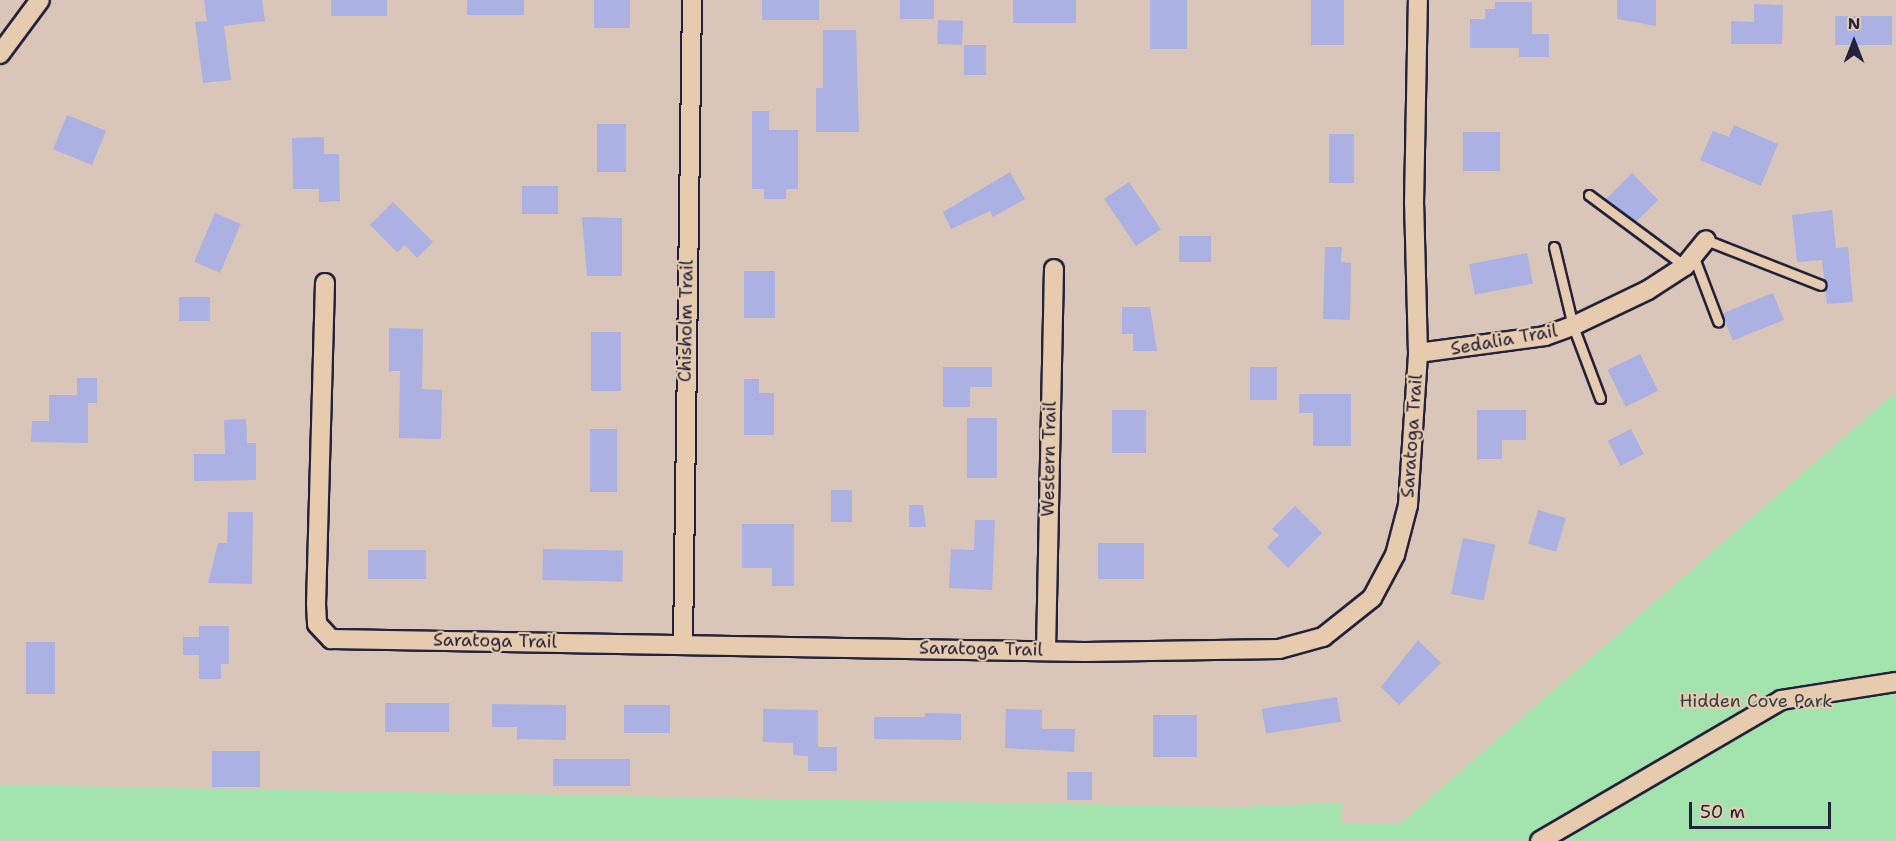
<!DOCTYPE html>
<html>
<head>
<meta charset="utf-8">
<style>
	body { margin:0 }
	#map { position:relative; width:1896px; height:841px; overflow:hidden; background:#dac6b8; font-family:"Shantell Sans",sans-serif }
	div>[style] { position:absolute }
	.green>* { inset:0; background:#a3e4ae }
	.building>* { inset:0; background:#abb1e2; transform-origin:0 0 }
	.roads { filter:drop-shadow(2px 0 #22223b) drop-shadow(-2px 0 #22223b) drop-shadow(0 2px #22223b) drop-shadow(0 -2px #22223b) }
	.service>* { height:9px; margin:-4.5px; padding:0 4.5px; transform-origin:4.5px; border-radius:4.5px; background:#e6cbae }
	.minor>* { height:18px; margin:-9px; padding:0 9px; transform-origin:9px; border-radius:9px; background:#e6cbae }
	span { translate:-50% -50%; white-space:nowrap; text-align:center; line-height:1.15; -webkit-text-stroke:4.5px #e6cbae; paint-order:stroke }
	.street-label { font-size:18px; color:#22223b }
	.park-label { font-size:18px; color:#353f4c }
	.north { position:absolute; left:1824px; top:12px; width:60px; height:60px; -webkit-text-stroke:4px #e6cbae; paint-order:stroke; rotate:0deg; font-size:16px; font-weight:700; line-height:24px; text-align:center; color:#22223b }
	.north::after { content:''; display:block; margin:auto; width:21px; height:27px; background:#22223b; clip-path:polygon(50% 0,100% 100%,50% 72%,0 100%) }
	.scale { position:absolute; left:1689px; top:802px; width:142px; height:27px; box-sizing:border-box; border:3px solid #22223b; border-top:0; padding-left:8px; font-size:18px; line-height:21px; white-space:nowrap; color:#22223b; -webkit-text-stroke:4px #e6cbae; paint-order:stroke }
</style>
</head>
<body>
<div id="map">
	<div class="green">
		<i style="clip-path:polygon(1896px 392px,1896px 841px,0 841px,0 785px,1233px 807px,1341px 803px,1342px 823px,1400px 824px)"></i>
	</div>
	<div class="building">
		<i style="clip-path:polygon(204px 0,262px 0,265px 21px,224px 26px,231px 80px,203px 83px,195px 22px,207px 21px)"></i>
		<i style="left:331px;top:0;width:56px;height:16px"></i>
		<i style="left:467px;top:0;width:57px;height:15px"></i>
		<i style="left:594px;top:0;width:36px;height:28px"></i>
		<i style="left:762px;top:0;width:57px;height:20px"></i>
		<i style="left:900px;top:0;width:34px;height:19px"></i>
		<i style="left:1013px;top:0;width:63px;height:23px"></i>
		<i style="left:1150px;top:0;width:37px;height:49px"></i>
		<i style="left:1311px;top:0;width:33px;height:45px"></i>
		<i style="clip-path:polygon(1617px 0,1656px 0,1656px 26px,1617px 19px)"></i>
		<i style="clip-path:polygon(1495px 2px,1532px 2px,1532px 34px,1549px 34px,1549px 57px,1519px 57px,1519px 48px,1470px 48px,1470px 19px,1485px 19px,1485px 9px,1495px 9px)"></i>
		<i style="clip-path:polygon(1754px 4px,1783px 5px,1782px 44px,1731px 44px,1731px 21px,1754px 22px)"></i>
		<i style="left:1835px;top:16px;width:57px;height:29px"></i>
		<i style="left:938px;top:20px;width:25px;height:24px;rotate:2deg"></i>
		<i style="clip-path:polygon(823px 30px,856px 30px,859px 132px,816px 132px,816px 88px,823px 88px)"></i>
		<i style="left:964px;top:45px;width:22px;height:30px"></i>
		<i style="clip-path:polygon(752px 111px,769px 111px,769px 130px,798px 130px,798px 189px,786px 189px,786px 199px,764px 199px,764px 189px,752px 189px)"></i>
		<i style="left:67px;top:115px;width:42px;height:37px;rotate:22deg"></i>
		<i style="left:597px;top:124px;width:29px;height:48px"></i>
		<i style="clip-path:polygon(1734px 125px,1778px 144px,1761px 186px,1700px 160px,1713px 131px,1729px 137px)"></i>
		<i style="left:1463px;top:132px;width:37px;height:39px"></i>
		<i style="left:1329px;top:134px;width:25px;height:49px"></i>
		<i style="clip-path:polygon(324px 137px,324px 154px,339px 154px,340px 201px,319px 202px,319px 189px,293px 189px,292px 138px)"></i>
		<i style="clip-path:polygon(1010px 172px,1025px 199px,993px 217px,990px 211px,951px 229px,943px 212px)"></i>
		<i style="clip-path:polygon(1632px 173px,1658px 200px,1636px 222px,1606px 199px)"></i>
		<i style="left:1129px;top:182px;width:57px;height:30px;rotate:56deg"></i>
		<i style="left:522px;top:186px;width:36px;height:28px"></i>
		<i style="clip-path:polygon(393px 202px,433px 242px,417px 258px,405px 245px,397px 252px,370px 225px)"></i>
		<i style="clip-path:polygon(1832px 210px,1836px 248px,1848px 247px,1853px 302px,1827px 304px,1822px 260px,1797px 262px,1792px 215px)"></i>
		<i style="left:215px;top:213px;width:28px;height:53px;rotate:23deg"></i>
		<i style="clip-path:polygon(582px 217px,622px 218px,622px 276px,587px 276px)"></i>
		<i style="left:1179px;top:236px;width:32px;height:26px"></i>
		<i style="clip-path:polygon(1325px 247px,1342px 247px,1341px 262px,1351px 263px,1350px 320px,1323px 319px)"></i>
		<i style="left:1527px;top:253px;width:31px;height:59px;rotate:79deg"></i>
		<i style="left:744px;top:271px;width:31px;height:47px"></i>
		<i style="left:1773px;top:293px;width:29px;height:55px;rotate:68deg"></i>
		<i style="left:179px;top:297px;width:31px;height:24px"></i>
		<i style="clip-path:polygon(1122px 307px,1150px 307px,1157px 351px,1133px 351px,1133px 334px,1122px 334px)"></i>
		<i style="clip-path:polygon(389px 328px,423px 329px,422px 389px,442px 390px,441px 439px,399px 438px,400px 371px,389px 371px)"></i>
		<i style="left:591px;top:332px;width:30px;height:59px"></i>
		<i style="left:1640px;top:354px;width:41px;height:36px;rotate:64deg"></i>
		<i style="clip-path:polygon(943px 367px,992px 367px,992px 387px,970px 387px,970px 407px,943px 407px)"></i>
		<i style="left:1250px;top:367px;width:27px;height:33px"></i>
		<i style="clip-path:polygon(77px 378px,97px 378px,97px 403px,88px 403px,88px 443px,31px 442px,32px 421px,49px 421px,49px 395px,77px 395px)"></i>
		<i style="clip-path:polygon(744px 379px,759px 379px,759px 393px,774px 393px,774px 435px,744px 435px)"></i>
		<i style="clip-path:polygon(1299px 394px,1351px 394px,1351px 446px,1313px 446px,1313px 413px,1299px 413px)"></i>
		<i style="left:1112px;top:410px;width:34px;height:43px"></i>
		<i style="clip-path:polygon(1477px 410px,1526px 410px,1526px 440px,1502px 440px,1502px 459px,1477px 459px)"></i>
		<i style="left:967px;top:418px;width:30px;height:60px"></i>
		<i style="clip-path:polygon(246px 419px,247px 443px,256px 443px,256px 480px,194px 481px,194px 454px,225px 454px,224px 420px)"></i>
		<i style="left:590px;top:429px;width:27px;height:63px"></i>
		<i style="left:1631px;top:429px;width:28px;height:26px;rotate:63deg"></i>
		<i style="left:831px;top:490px;width:21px;height:32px"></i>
		<i style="clip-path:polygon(909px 505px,923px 505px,926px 527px,909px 527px)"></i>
		<i style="clip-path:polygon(1295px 506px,1322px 533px,1288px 568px,1267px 547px,1279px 535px,1272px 529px)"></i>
		<i style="left:1538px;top:510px;width:29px;height:35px;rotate:16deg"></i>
		<i style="clip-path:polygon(228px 512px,253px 512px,252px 584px,208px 583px,218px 543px,227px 543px)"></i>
		<i style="clip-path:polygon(975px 520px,995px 520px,992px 590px,949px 588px,951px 549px,974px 550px)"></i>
		<i style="clip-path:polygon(742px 524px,794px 524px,794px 586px,772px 586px,772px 568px,742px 568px)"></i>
		<i style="left:1463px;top:538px;width:33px;height:57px;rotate:12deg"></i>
		<i style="left:1098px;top:543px;width:46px;height:36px"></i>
		<i style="left:543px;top:549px;width:80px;height:31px;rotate:1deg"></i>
		<i style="left:368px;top:550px;width:58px;height:29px"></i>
		<i style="clip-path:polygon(199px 626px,229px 626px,229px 664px,221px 664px,221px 679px,199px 679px,199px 655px,183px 655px,183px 637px,199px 637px)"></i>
		<i style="clip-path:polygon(1418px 640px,1441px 663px,1399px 705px,1381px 687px)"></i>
		<i style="left:26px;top:642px;width:29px;height:52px"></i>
		<i style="left:1337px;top:697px;width:25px;height:76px;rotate:81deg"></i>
		<i style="left:385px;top:703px;width:64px;height:29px"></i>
		<i style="clip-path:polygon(492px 704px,566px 705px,566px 740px,517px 739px,517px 727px,492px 727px)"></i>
		<i style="left:624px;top:705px;width:46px;height:28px"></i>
		<i style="clip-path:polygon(763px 709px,818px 710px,818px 747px,837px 747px,837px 771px,808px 771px,808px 756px,793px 755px,793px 743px,763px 742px)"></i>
		<i style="clip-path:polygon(1006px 709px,1042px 710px,1042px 729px,1075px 729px,1074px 752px,1005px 748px)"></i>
		<i style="clip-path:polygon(925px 713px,961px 714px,961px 740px,874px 739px,874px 717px,925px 717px)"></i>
		<i style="left:1153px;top:715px;width:44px;height:42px"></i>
		<i style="left:212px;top:751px;width:48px;height:36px"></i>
		<i style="left:553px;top:759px;width:77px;height:27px"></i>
		<i style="left:1067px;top:772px;width:25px;height:28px"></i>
	</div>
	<div class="roads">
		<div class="service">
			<i style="left:1589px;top:195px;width:119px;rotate:36.5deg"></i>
			<i style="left:1706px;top:240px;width:123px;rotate:21.4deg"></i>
			<i style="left:1554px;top:247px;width:81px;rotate:76.5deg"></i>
			<i style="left:1573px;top:326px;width:77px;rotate:69.4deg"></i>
			<i style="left:1693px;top:255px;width:71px;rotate:69.3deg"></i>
		</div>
		<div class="minor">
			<i style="left:0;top:54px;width:67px;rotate:-53.5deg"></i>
			<i style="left:325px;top:283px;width:321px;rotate:91.6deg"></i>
			<i style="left:316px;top:604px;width:20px;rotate:87deg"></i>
			<i style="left:317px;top:624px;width:21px;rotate:47deg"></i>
			<i style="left:331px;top:639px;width:754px;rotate:0.99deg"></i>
			<i style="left:1085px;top:652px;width:194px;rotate:-0.9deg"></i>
			<i style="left:1279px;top:649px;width:46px;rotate:-15.3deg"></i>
			<i style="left:1323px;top:637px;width:63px;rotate:-38.5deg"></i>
			<i style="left:1372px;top:598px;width:49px;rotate:-61.9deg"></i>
			<i style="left:1395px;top:555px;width:52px;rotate:-75.4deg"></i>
			<i style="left:1408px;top:505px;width:152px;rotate:-86.2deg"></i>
			<i style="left:1418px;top:353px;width:149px;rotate:-91.5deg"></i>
			<i style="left:1414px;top:204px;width:204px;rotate:-88.9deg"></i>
			<i style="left:1418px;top:353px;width:128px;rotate:-7.6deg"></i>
			<i style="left:1545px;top:336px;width:30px;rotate:-20deg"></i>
			<i style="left:1573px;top:326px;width:83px;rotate:-25.6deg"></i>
			<i style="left:1648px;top:290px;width:44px;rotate:-33deg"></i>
			<i style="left:1685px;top:266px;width:33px;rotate:-51deg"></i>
			<i style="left:683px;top:643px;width:643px;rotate:-89.2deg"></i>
			<i style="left:1046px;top:650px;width:381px;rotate:-88.8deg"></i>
			<i style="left:1540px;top:841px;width:279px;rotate:-30.3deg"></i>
			<i style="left:1781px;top:700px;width:116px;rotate:-8.9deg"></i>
		</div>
	</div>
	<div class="street-label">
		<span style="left:686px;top:321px;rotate:-89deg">Chisholm Trail</span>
		<span style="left:1504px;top:340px;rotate:-10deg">Sedalia Trail</span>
		<span style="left:1412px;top:436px;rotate:-86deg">Saratoga Trail</span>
		<span style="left:1049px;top:459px;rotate:-89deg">Western Trail</span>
		<span style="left:495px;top:641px;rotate:1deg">Saratoga Trail</span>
		<span style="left:981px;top:649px;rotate:1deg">Saratoga Trail</span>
	</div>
	<div class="park-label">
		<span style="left:1756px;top:701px">Hidden Cove Park</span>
	</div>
	<div class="north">N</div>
	<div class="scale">50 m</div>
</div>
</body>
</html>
